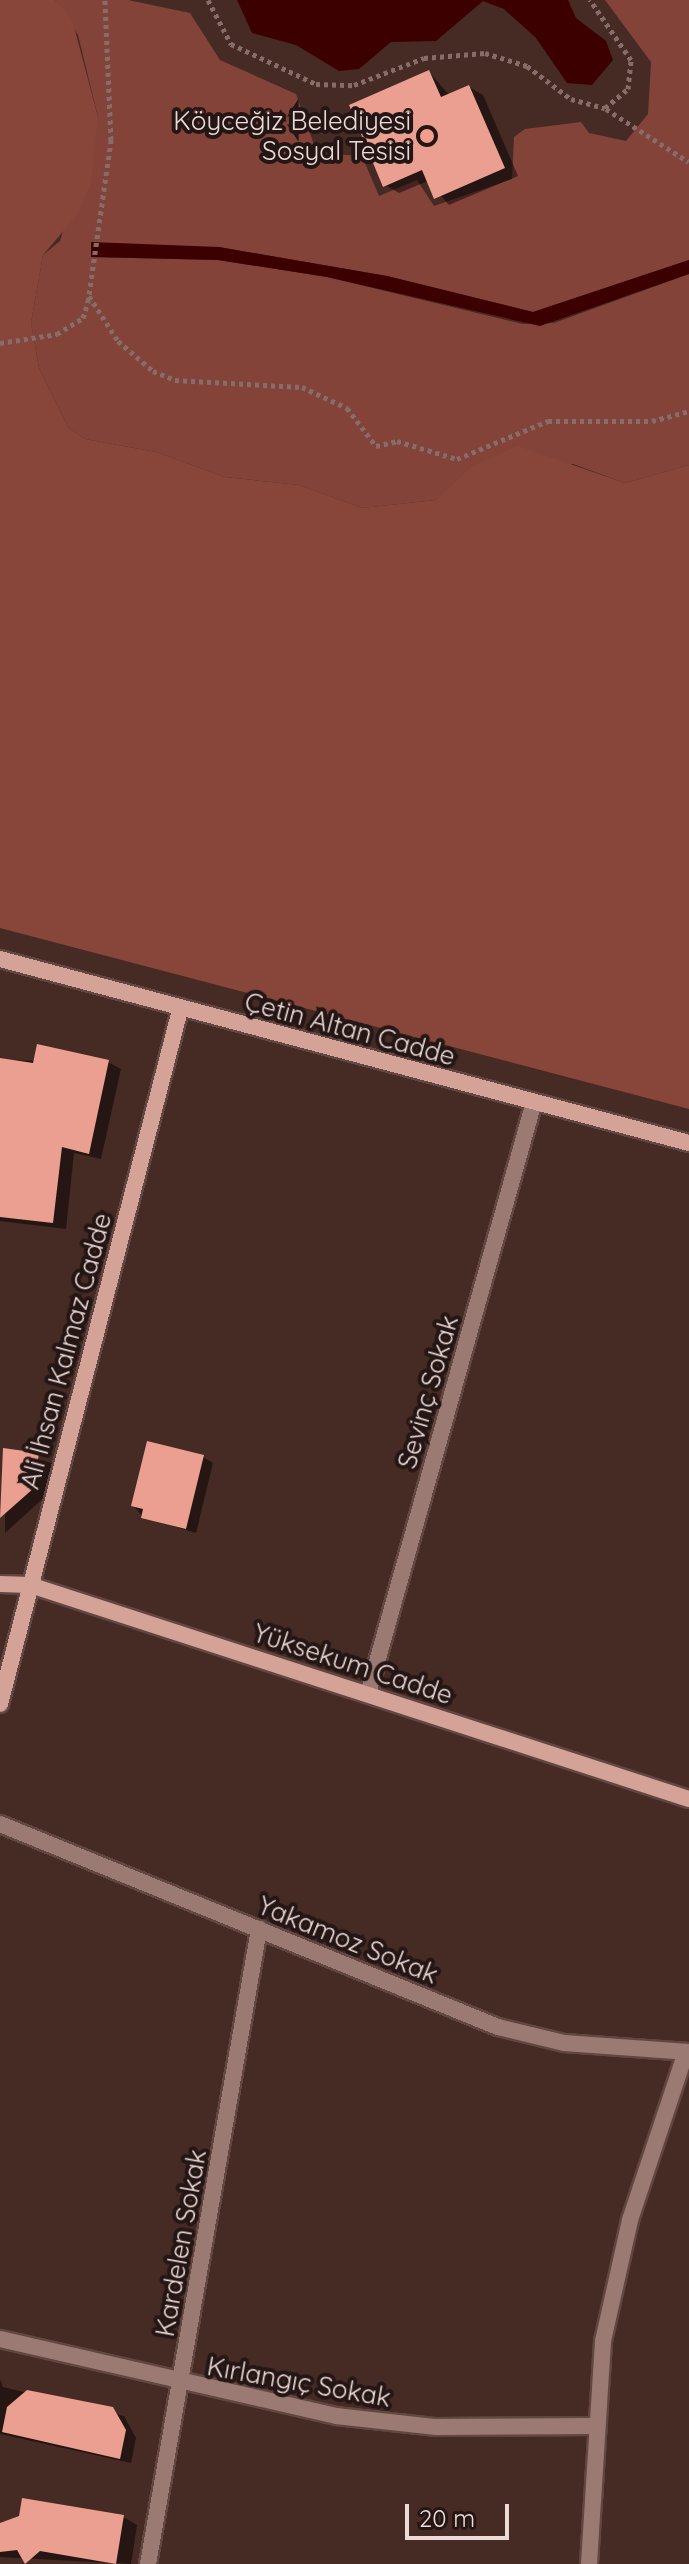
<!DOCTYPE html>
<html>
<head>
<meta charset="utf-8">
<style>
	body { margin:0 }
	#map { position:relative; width:689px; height:2564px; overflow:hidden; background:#462a24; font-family:Quicksand,sans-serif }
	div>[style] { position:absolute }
	.green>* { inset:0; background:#844339 }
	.forest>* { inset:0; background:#88453a }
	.water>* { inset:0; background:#3d0000 }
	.shadow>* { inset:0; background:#0007 }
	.building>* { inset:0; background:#eb9f91 }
	.path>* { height:5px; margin-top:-2.5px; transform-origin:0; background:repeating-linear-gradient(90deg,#866d69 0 4px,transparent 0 8px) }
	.roads { filter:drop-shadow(2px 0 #614641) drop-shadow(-2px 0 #614641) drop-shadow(0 2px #614641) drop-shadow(0 -2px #614641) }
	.street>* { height:16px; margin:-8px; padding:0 8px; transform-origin:8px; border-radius:8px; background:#9a7a73 }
	.secondary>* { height:16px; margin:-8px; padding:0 8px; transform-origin:8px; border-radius:8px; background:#d5a298 }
	.dots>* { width:22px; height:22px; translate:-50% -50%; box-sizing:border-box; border:4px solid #231614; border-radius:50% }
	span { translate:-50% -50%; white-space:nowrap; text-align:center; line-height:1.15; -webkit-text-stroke:8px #231614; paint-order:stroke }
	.poi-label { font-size:26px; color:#eddad7 }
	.right { translate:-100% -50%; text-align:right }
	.street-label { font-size:26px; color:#eddad7 }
	.scale { position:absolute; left:405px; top:2504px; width:104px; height:36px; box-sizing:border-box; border:4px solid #eddad7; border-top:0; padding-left:10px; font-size:24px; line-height:28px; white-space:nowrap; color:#eddad7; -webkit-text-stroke:6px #231614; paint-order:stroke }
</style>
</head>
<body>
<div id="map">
	<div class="green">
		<i style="clip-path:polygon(55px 0,128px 0,190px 13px,220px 60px,296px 94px,317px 153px,362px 156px,379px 196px,417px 180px,434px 206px,512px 179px,514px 137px,525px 129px,581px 122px,589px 133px,626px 141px,648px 114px,651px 62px,605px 0,689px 0,689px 260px,533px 312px,387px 276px,219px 247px,92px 257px,218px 260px,327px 277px,523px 324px,554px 323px,689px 274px,689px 465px,625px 483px,573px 464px,452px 487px,436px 500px,362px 508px,299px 485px,225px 477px,156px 452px,85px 439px,68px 427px,39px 368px,31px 323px,43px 255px,60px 241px,98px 117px,78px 35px)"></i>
	</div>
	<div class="forest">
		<i style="clip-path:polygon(0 0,55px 0,72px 19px,98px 117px,91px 183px,77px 215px,43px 255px,31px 323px,39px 368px,68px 427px,85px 439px,156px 452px,225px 477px,299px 485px,362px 508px,436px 500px,472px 466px,518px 446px,625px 483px,689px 465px,689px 1109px,0 928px)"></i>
	</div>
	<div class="water">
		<i style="clip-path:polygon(237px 0,568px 0,576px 18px,606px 41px,613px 60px,592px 85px,567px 83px,536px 38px,504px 9px,483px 1px,436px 41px,391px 42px,359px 69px,339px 71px,296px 45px,252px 33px)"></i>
		<i style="clip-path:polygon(91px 242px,219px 247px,387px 276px,533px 312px,689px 260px,689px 274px,540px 326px,327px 277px,218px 260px,91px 257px)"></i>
	</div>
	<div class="shadow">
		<i style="clip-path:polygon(429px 72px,450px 96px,469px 87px,483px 95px,518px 176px,449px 205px,428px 181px,399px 193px,385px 185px)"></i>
		<i style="clip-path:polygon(0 1060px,108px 1062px,121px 1069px,101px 1159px,74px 1153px,66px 1229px,0 1221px)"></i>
		<i style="clip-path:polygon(5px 1450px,52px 1463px,47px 1495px,5px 1533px)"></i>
		<i style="clip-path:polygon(203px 1457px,213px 1463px,196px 1533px,143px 1517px,133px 1505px)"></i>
		<i style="clip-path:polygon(0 2379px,3px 2387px,124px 2416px,136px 2438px,131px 2463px,0 2434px)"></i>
		<i style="clip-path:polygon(123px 2517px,137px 2525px,131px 2564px,0 2557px,0 2525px)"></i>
	</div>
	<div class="building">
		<i style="clip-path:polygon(429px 70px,441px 97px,469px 85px,505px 168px,434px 199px,422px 170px,383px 187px,349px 105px)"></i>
		<i style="clip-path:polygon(37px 1044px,109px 1060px,89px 1154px,62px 1147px,53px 1223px,0 1217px,0 1058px,33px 1063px)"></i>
		<i style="clip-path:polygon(147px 1441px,204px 1455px,186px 1529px,141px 1518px,143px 1509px,131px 1506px)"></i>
		<i style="clip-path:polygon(3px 1448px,39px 1453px,34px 1488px,0 1518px)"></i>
		<i style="clip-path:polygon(27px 2390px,113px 2407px,126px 2430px,120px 2459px,2px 2432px,7px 2407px)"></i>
		<i style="clip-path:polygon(22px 2498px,124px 2515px,116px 2564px,40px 2551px,25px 2564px,17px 2550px,0 2552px,0 2523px,19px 2516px)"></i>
	</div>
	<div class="path">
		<i style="left:208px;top:0;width:50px;rotate:62.4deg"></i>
		<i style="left:231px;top:44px;width:94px;rotate:25.2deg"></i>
		<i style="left:316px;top:84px;width:38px;rotate:2deg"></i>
		<i style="left:354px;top:85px;width:75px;rotate:-21.1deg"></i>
		<i style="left:424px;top:58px;width:61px;rotate:-4.7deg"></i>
		<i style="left:485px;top:53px;width:44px;rotate:17.2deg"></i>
		<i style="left:527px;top:66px;width:55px;rotate:36.9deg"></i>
		<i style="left:571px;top:99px;width:35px;rotate:15deg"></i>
		<i style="left:605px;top:108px;width:30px;rotate:-40deg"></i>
		<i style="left:628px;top:89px;width:29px;rotate:-84deg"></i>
		<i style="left:631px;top:60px;width:73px;rotate:-124.3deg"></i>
		<i style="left:606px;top:109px;width:98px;rotate:32.6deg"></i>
		<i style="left:89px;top:296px;width:54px;rotate:57.2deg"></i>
		<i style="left:118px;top:341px;width:46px;rotate:40.6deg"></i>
		<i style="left:153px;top:371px;width:24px;rotate:22deg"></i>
		<i style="left:175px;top:380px;width:127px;rotate:3.2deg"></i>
		<i style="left:302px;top:387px;width:50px;rotate:25deg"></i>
		<i style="left:347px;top:408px;width:48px;rotate:52.7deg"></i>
		<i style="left:376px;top:446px;width:22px;rotate:-13deg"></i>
		<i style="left:397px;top:441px;width:63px;rotate:16.7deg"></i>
		<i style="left:457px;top:459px;width:99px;rotate:-22.7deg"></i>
		<i style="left:548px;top:421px;width:104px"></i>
		<i style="left:652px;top:421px;width:38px;rotate:-15deg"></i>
		<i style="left:0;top:343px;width:58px;rotate:-9deg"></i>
		<i style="left:57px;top:334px;width:31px;rotate:-32deg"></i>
		<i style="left:83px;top:318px;width:17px;rotate:-73deg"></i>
		<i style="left:88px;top:302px;width:164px;rotate:-81.9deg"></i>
		<i style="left:111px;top:140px;width:140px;rotate:-92.5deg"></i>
	</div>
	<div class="roads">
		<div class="street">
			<i style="left:368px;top:1694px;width:615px;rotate:-74.34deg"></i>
			<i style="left:0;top:1824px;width:538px;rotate:22.18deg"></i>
			<i style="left:498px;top:2027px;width:68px;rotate:13.6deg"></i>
			<i style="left:564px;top:2043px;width:125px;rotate:4.1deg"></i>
			<i style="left:0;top:2339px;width:345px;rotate:12.9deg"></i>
			<i style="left:336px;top:2416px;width:101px;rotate:6.3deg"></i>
			<i style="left:436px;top:2427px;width:159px;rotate:-0.4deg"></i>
			<i style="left:148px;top:2564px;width:645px;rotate:-80.08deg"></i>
			<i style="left:589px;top:2564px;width:223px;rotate:-86.4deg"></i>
			<i style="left:603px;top:2341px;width:124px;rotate:-77.4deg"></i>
			<i style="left:630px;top:2220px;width:177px;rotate:-71.6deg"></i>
		</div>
		<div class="secondary">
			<i style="left:0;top:959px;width:713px;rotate:14.95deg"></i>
			<i style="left:0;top:1584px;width:30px;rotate:2deg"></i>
			<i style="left:30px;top:1585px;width:693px;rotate:17.99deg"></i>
			<i style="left:0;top:1704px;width:717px;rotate:-75.46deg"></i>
		</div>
	</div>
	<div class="dots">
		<i style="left:427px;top:136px;background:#f49d8d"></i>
	</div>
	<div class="poi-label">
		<span class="right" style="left:411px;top:136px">Köyceğiz Belediyesi<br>Sosyal Tesisi</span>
	</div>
	<div class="street-label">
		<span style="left:350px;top:1029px;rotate:15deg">Çetin Altan Cadde</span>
		<span style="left:66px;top:1351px;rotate:-75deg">Ali İhsan Kalmaz Cadde</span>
		<span style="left:428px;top:1392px;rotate:-74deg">Sevinç Sokak</span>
		<span style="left:353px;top:1664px;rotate:18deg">Yüksekum Cadde</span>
		<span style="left:348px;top:1940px;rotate:22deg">Yakamoz Sokak</span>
		<span style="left:181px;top:2243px;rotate:-80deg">Kardelen Sokak</span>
		<span style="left:299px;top:2382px;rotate:10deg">Kırlangıç Sokak</span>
	</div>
	<div class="scale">20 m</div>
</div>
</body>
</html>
